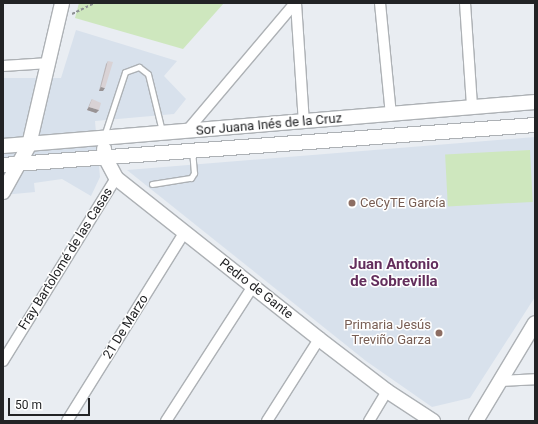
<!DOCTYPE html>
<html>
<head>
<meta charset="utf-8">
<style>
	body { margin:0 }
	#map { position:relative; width:538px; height:424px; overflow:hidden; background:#e9edf2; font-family:Roboto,sans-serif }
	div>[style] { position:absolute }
	.built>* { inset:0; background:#d8e1ec }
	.green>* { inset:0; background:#cee7be; transform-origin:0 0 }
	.path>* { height:2px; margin-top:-1px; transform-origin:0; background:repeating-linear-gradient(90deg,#8f9295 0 3px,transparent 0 5px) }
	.roads { filter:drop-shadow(1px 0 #adb1b5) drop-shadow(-1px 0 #adb1b5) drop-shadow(0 1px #adb1b5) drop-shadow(0 -1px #adb1b5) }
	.lane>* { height:5px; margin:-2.5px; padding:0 2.5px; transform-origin:2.5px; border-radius:2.5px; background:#fff }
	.street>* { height:10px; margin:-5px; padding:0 5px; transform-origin:5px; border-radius:5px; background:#fff }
	.secondary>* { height:14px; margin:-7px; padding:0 7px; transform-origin:7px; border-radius:7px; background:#fff }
	.wall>* { inset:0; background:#bbb5b7 }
	.shaded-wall>* { inset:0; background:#989395 }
	.building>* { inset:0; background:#d9d2d5 }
	.dots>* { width:11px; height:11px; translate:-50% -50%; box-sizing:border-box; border:2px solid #fff; border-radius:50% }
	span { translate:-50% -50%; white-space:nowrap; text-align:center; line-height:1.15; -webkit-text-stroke:3px #fff; paint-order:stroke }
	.street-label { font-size:13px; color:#222325 }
	.education-label { font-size:13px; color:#785e54 }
	.left { translate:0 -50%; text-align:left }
	.right { translate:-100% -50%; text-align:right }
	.quarter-label { font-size:15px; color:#632e5c; font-weight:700 }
	.frame { position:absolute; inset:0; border:4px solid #222325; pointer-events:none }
	.scale { position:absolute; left:8px; top:398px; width:82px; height:18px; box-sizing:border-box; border:2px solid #222325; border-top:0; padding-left:5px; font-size:12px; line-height:14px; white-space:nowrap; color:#222325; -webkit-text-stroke:3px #fff; paint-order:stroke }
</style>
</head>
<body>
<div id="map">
	<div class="built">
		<i style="clip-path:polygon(76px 30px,177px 61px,164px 76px,186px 99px,174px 114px,95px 121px,100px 177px,91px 196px,62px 179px,34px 183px,35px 192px,3px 195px,4px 78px,61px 78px)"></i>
		<i style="clip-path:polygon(535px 137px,535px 297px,470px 398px,432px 407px,366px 361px,127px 170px)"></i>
	</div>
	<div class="green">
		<i style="clip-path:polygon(79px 3px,224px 3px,183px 49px,75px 18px)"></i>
		<i style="left:530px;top:150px;width:52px;height:85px;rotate:87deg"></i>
	</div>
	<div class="path">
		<i style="left:72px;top:14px;width:25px;rotate:-26deg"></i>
	</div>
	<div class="roads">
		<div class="lane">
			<i style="left:104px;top:136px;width:67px;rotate:-71.8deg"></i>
			<i style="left:125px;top:72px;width:15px;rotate:-20deg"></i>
			<i style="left:139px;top:67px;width:11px;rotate:38deg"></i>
			<i style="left:148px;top:74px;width:59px;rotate:76.2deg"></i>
			<i style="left:152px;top:184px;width:39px;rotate:-9deg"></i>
			<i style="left:191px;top:178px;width:6px;rotate:-59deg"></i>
			<i style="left:194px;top:173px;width:22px;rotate:-95deg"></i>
		</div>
		<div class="street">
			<i style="left:296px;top:3px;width:119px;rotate:86.2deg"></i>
			<i style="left:380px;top:3px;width:113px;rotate:84.4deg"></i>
			<i style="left:465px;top:3px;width:104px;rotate:86.1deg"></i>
			<i style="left:3px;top:66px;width:45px;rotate:-3.8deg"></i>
			<i style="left:186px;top:132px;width:169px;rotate:-49.8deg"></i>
			<i style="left:3px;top:361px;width:215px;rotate:-58.3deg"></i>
			<i style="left:500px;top:381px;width:35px;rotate:-3deg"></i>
			<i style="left:67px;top:421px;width:221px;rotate:-58.1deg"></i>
			<i style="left:166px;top:421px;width:161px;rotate:-57.2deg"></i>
			<i style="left:267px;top:421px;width:97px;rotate:-57.6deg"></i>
			<i style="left:369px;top:421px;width:35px;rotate:-59deg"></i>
		</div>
		<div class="secondary">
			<i style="left:3px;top:146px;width:534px;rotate:-4.73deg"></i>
			<i style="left:104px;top:149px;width:8px;rotate:83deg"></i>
			<i style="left:105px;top:157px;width:24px;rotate:62deg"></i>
			<i style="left:116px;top:178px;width:259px;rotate:38.4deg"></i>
			<i style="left:319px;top:339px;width:86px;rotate:37.4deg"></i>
			<i style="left:387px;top:391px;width:55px;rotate:33.1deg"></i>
			<i style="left:3px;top:165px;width:534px;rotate:-4.3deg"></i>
			<i style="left:3px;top:192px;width:54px;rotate:-61deg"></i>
			<i style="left:29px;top:145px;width:146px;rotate:-76.9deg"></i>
			<i style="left:476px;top:421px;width:114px;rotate:-59deg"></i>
		</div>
	</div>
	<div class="wall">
		<i style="clip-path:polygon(108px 61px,103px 91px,99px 91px,106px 64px)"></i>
		<i style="clip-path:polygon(92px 99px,99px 110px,96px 113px,87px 110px,90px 103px)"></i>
	</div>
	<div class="shaded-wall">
		<i style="clip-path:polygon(101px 87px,105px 88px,103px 91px,99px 91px)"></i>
		<i style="clip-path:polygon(89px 107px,99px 110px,96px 113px,87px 110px)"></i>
	</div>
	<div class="building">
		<i style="clip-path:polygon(108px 61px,113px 62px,105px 88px,101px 87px)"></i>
		<i style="clip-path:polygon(92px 99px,101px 103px,99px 110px,89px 107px)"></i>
	</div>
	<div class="dots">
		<i style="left:352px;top:203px;background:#8d6e63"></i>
		<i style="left:439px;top:333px;background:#8d6e63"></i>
	</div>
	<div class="street-label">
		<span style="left:269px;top:125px;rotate:-5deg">Sor Juana Inés de la Cruz</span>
		<span style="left:66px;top:259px;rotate:-58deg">Fray Bartolomé de las Casas</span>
		<span style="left:256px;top:289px;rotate:38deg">Pedro de Gante</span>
		<span style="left:126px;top:327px;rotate:-58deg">21 De Marzo</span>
	</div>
	<div class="education-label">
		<span class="left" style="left:360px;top:203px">CeCyTE García</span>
		<span class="right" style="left:431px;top:333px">Primaria Jesús<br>Treviño Garza</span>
	</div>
	<div class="quarter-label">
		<span style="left:394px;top:273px">Juan Antonio<br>de Sobrevilla</span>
	</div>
	<div class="frame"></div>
	<div class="scale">50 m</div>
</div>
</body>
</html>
